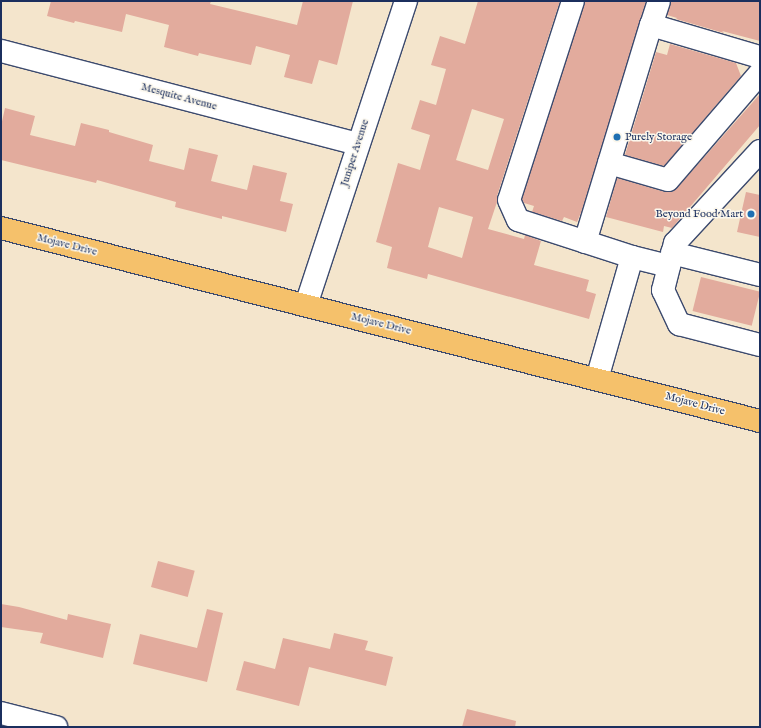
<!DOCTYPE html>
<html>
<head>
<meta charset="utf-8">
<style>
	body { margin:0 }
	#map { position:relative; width:761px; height:728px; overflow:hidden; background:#f4e5cc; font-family:"IM FELL English",serif }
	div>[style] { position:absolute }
	.building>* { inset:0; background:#e2ab9d; transform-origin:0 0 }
	.roads { filter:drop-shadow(1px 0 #3c4a6e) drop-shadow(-1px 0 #3c4a6e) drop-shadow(0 1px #3c4a6e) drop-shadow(0 -1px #3c4a6e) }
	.minor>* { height:22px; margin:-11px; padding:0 11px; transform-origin:11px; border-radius:11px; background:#fff }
	.major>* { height:22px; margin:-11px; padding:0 11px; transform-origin:11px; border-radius:11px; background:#f5c16b }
	.dots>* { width:11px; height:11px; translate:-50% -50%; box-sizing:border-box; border:2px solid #fbf7ec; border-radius:50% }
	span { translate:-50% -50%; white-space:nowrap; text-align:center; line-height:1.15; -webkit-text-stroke:3px #fbf7ec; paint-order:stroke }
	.street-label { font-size:11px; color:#1b2f5e }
	.poi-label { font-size:11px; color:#1b2f5e }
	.left { translate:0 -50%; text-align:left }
	.right { translate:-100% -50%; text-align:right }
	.frame { position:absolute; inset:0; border:2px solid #1b2f5e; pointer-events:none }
</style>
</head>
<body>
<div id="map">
	<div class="building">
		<i style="clip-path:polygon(51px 1px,211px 1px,210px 4px,297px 25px,303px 1px,353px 1px,337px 65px,319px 60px,312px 84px,284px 77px,290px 55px,256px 46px,251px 65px,199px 53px,198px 56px,164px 47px,169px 25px,126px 14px,122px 32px,75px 21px,74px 23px,47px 16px)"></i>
		<i style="clip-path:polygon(evenodd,478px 1px,560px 1px,497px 196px,497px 202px,488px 229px,524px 239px,525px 235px,541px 241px,534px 265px,589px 280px,586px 291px,596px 294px,589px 319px,428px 274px,427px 279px,387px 268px,392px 247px,376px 242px,398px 163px,420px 170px,430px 135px,411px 129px,420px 100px,436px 105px,446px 69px,431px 65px,440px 36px,465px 44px,478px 1px,472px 109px,504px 119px,488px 170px,456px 160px,472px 109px,478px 1px,439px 207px,473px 217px,462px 258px,428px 247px,439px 207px)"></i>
		<i style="clip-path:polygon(585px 1px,646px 1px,582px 210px,577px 222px,564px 217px,562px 221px,532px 212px,534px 206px,524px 203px,522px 199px)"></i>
		<i style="clip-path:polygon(671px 1px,760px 1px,760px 41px,722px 31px,724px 33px,676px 19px,677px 18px,667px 15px)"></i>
		<i style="clip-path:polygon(670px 44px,736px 63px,741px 76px,664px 166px,625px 155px,656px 52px,667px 55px)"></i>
		<i style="clip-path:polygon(760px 94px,760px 125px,672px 228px,664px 226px,663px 232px,606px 217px,617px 178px,665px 192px,672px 192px,677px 188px)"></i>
		<i style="clip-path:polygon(5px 108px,35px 116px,30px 135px,75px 146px,81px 123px,109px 130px,109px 132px,153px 145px,149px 161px,184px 170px,189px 148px,218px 155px,211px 181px,247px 190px,253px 165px,287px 173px,280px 201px,293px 204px,286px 232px,222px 216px,222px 219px,175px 207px,176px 202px,97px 180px,96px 183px,1px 160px,1px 126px)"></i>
		<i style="clip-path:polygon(746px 192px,760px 195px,760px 237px,737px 232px)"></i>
		<i style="left:701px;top:277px;width:61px;height:35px;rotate:14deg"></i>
		<i style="left:158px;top:561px;width:38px;height:27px;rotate:15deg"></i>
		<i style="clip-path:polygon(1px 604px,19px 607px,67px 620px,68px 614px,111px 624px,103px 658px,40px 643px,43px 633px,1px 627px)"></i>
		<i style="clip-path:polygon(207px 609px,223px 613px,207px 682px,133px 664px,140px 634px,197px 648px)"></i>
		<i style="clip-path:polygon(334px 633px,368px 641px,365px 650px,393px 657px,386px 686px,309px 667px,299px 706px,236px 690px,244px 661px,275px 669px,283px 638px,330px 649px)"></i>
		<i style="clip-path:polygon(467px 709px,516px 721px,515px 727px,462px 727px)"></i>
	</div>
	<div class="roads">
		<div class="minor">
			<i style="left:573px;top:1px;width:209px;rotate:107.8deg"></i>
			<i style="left:509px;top:200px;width:22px;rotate:66deg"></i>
			<i style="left:518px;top:220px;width:120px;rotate:18deg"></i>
			<i style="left:632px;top:257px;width:127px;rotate:106deg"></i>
			<i style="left:659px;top:1px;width:25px;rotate:108deg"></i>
			<i style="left:651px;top:25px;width:114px;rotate:16.4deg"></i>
			<i style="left:1px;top:51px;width:369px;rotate:14.6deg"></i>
			<i style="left:760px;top:151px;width:125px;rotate:132.7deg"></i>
			<i style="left:675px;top:243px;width:49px;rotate:104.3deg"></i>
			<i style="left:663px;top:290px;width:38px;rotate:65deg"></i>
			<i style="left:679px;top:324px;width:84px;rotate:14.5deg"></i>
			<i style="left:609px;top:163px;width:61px;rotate:16.1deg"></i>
			<i style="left:668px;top:180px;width:141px;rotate:-49.3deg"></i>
			<i style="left:585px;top:242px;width:227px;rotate:-73.1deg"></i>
			<i style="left:672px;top:253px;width:91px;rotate:14deg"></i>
			<i style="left:632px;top:257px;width:38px;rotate:14deg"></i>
			<i style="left:306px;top:305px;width:320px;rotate:-71.8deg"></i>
			<i style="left:1px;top:713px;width:57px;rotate:14.3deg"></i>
		</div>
		<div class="major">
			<i style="left:1px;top:228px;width:783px;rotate:14.27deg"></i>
		</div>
	</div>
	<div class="dots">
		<i style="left:617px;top:137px;background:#1f6fb2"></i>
		<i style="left:751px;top:214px;background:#1f6fb2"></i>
	</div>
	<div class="street-label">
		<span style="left:179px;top:97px;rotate:15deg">Mesquite Avenue</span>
		<span style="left:355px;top:153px;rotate:-72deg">Juniper Avenue</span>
		<span style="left:67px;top:245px;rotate:14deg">Mojave Drive</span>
		<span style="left:381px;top:324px;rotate:14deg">Mojave Drive</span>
		<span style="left:695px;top:404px;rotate:15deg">Mojave Drive</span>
	</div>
	<div class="poi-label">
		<span class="left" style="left:625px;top:137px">Purely Storage</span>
		<span class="right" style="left:743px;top:214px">Beyond Food Mart</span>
	</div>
	<div class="frame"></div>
</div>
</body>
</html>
